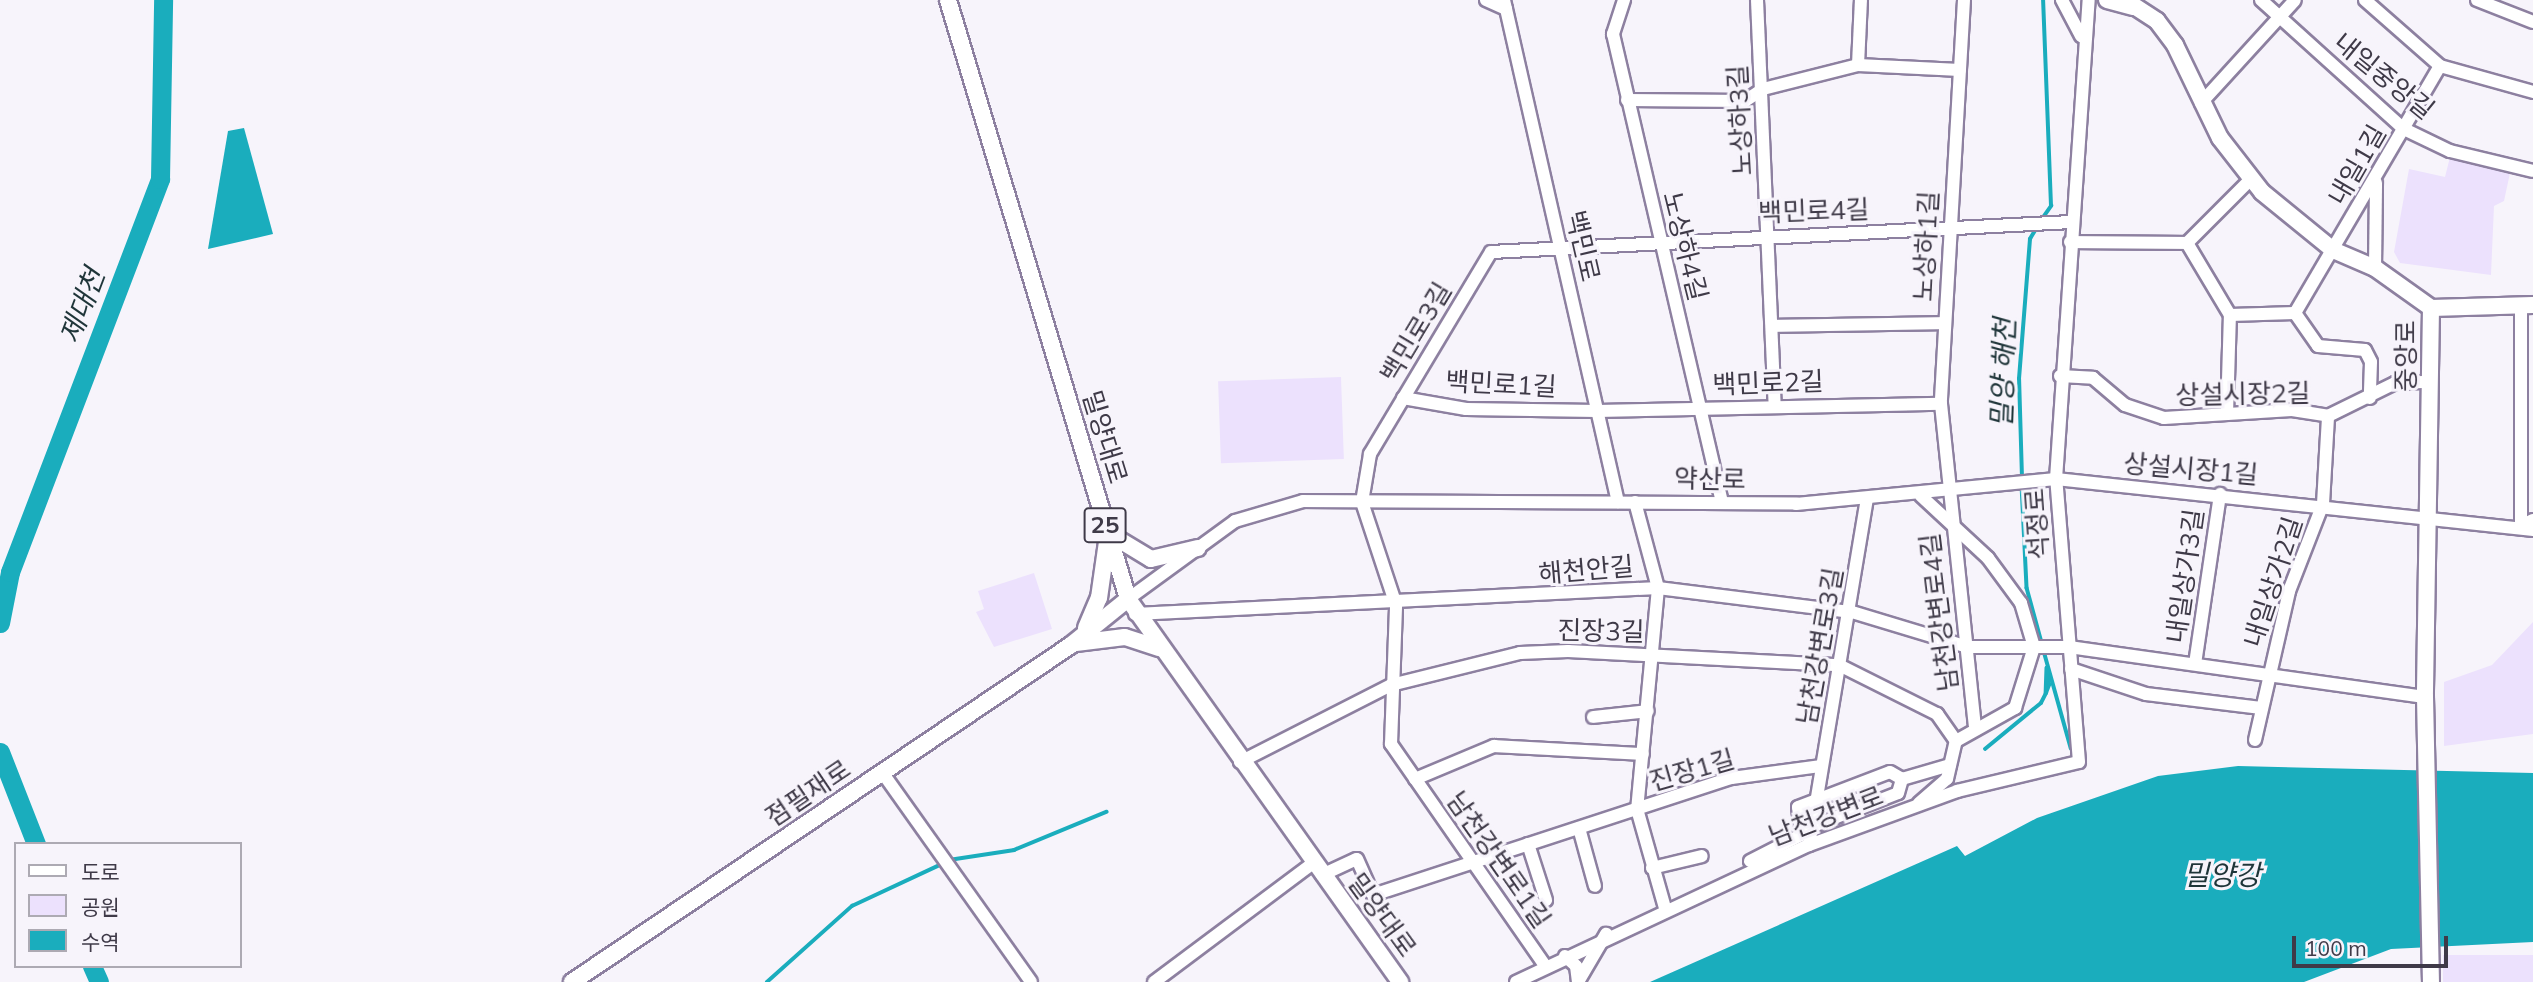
<!DOCTYPE html>
<html>
<head>
<meta charset="utf-8">
<style>
	body { margin:0 }
	#map { position:relative; width:2533px; height:982px; overflow:hidden; background:#f7f4fb; font-family:Mulish,"Noto Sans KR",sans-serif }
	div>[style] { position:absolute }
	.green>* { inset:0; background:#ece1fd; transform-origin:0 0 }
	.water>* { inset:0; background:#1aadbd }
	.stream>* { height:3.5px; margin:-1.75px; padding:0 1.75px; transform-origin:1.75px; border-radius:1.75px; background:#1aadbd }
	.river>* { height:19px; margin:-9.5px; padding:0 9.5px; transform-origin:9.5px; border-radius:9.5px; background:#1aadbd }
	.roads { filter:drop-shadow(2px 0 #8d80a0) drop-shadow(-2px 0 #8d80a0) drop-shadow(0 2px #8d80a0) drop-shadow(0 -2px #8d80a0) }
	.minor>* { height:12px; margin:-6px; padding:0 6px; transform-origin:6px; border-radius:6px; background:#fff }
	.major>* { height:16px; margin:-8px; padding:0 8px; transform-origin:8px; border-radius:8px; background:#fff }
	span { translate:-50% -50%; white-space:nowrap; text-align:center; line-height:1.15; -webkit-text-stroke:6px #f7f4fb; paint-order:stroke }
	.shield-label span { padding:2px 5px; background:#f7f4fb; border:2px solid; border-radius:5px; -webkit-text-stroke-width:0 }
	.shield-label { font-size:24px; color:#3f3a48; font-weight:700 }
	.street-label { font-size:26px; color:#3f3a48 }
	.water-label { font-size:28px; color:#1f3539; font-style:italic }
	.legend { position:absolute; left:14px; top:842px; width:228px; height:126px; box-sizing:border-box; background:#f7f4fb; border:2px solid #adaab3; margin:0; padding:9px 12px; list-style:none; font-size:21px; color:#3f3a48 }
	.legend li { display:flex; align-items:center; gap:14px; height:35px }
	.legend b { width:35px; border:2px solid #adaab3 }
	.scale { position:absolute; left:2292px; top:936px; width:156px; height:32px; box-sizing:border-box; border:4px solid #3f3a48; border-top:0; padding-left:9px; font-size:21px; line-height:24px; white-space:nowrap; color:#3f3a48; -webkit-text-stroke:5px #f7f4fb; paint-order:stroke }
</style>
</head>
<body>
<div id="map">
	<div class="green">
		<i style="clip-path:polygon(2450px 157px,2510px 173px,2504px 201px,2494px 206px,2491px 275px,2400px 263px,2394px 252px,2409px 169px,2445px 177px)"></i>
		<i style="left:1341px;top:377px;width:82px;height:123px;rotate:88deg"></i>
		<i style="clip-path:polygon(1034px 573px,1052px 629px,994px 647px,976px 612px,984px 609px,978px 591px)"></i>
		<i style="clip-path:polygon(2533px 622px,2533px 734px,2444px 746px,2444px 682px,2492px 665px)"></i>
		<i style="left:2533px;top:955px;width:27px;height:90px;rotate:90deg"></i>
	</div>
	<div class="water">
		<i style="clip-path:polygon(244px 128px,273px 234px,208px 249px,228px 131px)"></i>
		<i style="clip-path:polygon(2238px 766px,2533px 773px,2533px 942px,2391px 949px,2304px 982px,1650px 982px,1957px 846px,1965px 856px,2037px 818px,2158px 776px)"></i>
	</div>
	<div class="stream">
		<i style="left:2042px;top:219px;width:16px;rotate:-55deg"></i>
		<i style="left:2051px;top:206px;width:206px;rotate:-92.2deg"></i>
		<i style="left:2022px;top:478px;width:99px;rotate:-91.7deg"></i>
		<i style="left:2019px;top:379px;width:140px;rotate:-85.5deg"></i>
		<i style="left:2030px;top:239px;width:12px;rotate:-59deg"></i>
		<i style="left:2022px;top:485px;width:103px;rotate:87.2deg"></i>
		<i style="left:2027px;top:588px;width:57px;rotate:74.7deg"></i>
		<i style="left:2044px;top:651px;width:101px;rotate:74.4deg"></i>
		<i style="left:1985px;top:749px;width:72px;rotate:-39.4deg"></i>
		<i style="left:2041px;top:703px;width:11px;rotate:-63deg"></i>
		<i style="left:2046px;top:693px;width:9px;rotate:-69deg"></i>
		<i style="left:2049px;top:685px;width:17px;rotate:-97deg"></i>
		<i style="left:2047px;top:668px;width:25px;rotate:92deg"></i>
		<i style="left:949px;top:860px;width:66px;rotate:-8.7deg"></i>
		<i style="left:1014px;top:850px;width:100px;rotate:-22.4deg"></i>
		<i style="left:767px;top:982px;width:114px;rotate:-41.8deg"></i>
		<i style="left:852px;top:906px;width:99px;rotate:-25deg"></i>
	</div>
	<div class="river">
		<i style="left:0;top:623px;width:52px;rotate:-78.9deg"></i>
		<i style="left:10px;top:572px;width:421px;rotate:-69.1deg"></i>
		<i style="left:160px;top:179px;width:179px;rotate:-89deg"></i>
		<i style="left:0;top:752px;width:99px;rotate:68.6deg"></i>
		<i style="left:92px;top:966px;width:17px;rotate:66deg"></i>
	</div>
	<div class="roads">
		<div class="minor">
			<i style="left:1486px;top:0;width:22px;rotate:24deg"></i>
			<i style="left:1504px;top:0;width:515px;rotate:77.21deg"></i>
			<i style="left:1624px;top:0;width:36px;rotate:108deg"></i>
			<i style="left:1613px;top:34px;width:481px;rotate:76.9deg"></i>
			<i style="left:1757px;top:0;width:405px;rotate:87.5deg"></i>
			<i style="left:1964px;top:0;width:405px;rotate:93.3deg"></i>
			<i style="left:1941px;top:404px;width:323px;rotate:84deg"></i>
			<i style="left:2062px;top:0;width:41px;rotate:62.2deg"></i>
			<i style="left:2261px;top:0;width:193px;rotate:42.1deg"></i>
			<i style="left:2404px;top:129px;width:51px;rotate:25.6deg"></i>
			<i style="left:2450px;top:151px;width:85px;rotate:13.5deg"></i>
			<i style="left:2365px;top:0;width:100px;rotate:41.3deg"></i>
			<i style="left:2440px;top:66px;width:97px;rotate:15.6deg"></i>
			<i style="left:2477px;top:0;width:60px;rotate:21.4deg"></i>
			<i style="left:1858px;top:65px;width:65px;rotate:-87.4deg"></i>
			<i style="left:1627px;top:100px;width:118px;rotate:0.5deg"></i>
			<i style="left:1745px;top:101px;width:22px;rotate:-34deg"></i>
			<i style="left:1763px;top:89px;width:98px;rotate:-14.2deg"></i>
			<i style="left:1858px;top:65px;width:102px;rotate:2.8deg"></i>
			<i style="left:2201px;top:103px;width:139px;rotate:-47.6deg"></i>
			<i style="left:2070px;top:242px;width:117px;rotate:0.5deg"></i>
			<i style="left:2375px;top:268px;width:85px;rotate:-89.3deg"></i>
			<i style="left:2521px;top:305px;width:221px;rotate:90deg"></i>
			<i style="left:2521px;top:526px;width:13px;rotate:-27deg"></i>
			<i style="left:2295px;top:313px;width:40px;rotate:55.1deg"></i>
			<i style="left:2318px;top:346px;width:47px;rotate:4.9deg"></i>
			<i style="left:2365px;top:350px;width:13px;rotate:63deg"></i>
			<i style="left:2371px;top:362px;width:36px;rotate:92deg"></i>
			<i style="left:2230px;top:315px;width:65px;rotate:-1.8deg"></i>
			<i style="left:2295px;top:313px;width:286px;rotate:-59.6deg"></i>
			<i style="left:1772px;top:326px;width:173px;rotate:-1deg"></i>
			<i style="left:2060px;top:376px;width:33px;rotate:3deg"></i>
			<i style="left:2093px;top:378px;width:42px;rotate:40.2deg"></i>
			<i style="left:2125px;top:405px;width:41px;rotate:18.4deg"></i>
			<i style="left:2164px;top:418px;width:128px;rotate:-3.6deg"></i>
			<i style="left:2292px;top:410px;width:36px;rotate:9deg"></i>
			<i style="left:2328px;top:416px;width:75px;rotate:-26.2deg"></i>
			<i style="left:2395px;top:383px;width:35px;rotate:-2deg"></i>
			<i style="left:1403px;top:398px;width:64px;rotate:9.9deg"></i>
			<i style="left:1466px;top:409px;width:131px;rotate:0.9deg"></i>
			<i style="left:1597px;top:411px;width:344px;rotate:-1.2deg"></i>
			<i style="left:2227px;top:414px;width:99px;rotate:-88.3deg"></i>
			<i style="left:2230px;top:315px;width:84px;rotate:-120.8deg"></i>
			<i style="left:2187px;top:243px;width:89px;rotate:-45deg"></i>
			<i style="left:1635px;top:502px;width:89px;rotate:75deg"></i>
			<i style="left:1658px;top:588px;width:222px;rotate:95.4deg"></i>
			<i style="left:1637px;top:809px;width:103px;rotate:74.2deg"></i>
			<i style="left:1128px;top:599px;width:132px;rotate:-36.1deg"></i>
			<i style="left:1235px;top:521px;width:71px;rotate:-16.4deg"></i>
			<i style="left:1303px;top:501px;width:493px;rotate:0.3deg"></i>
			<i style="left:1796px;top:504px;width:261px;rotate:-5.5deg"></i>
			<i style="left:2056px;top:479px;width:480px;rotate:6.1deg"></i>
			<i style="left:1135px;top:614px;width:524px;rotate:-2.85deg"></i>
			<i style="left:1658px;top:588px;width:195px;rotate:7.1deg"></i>
			<i style="left:1852px;top:612px;width:121px;rotate:16.8deg"></i>
			<i style="left:1968px;top:647px;width:101px"></i>
			<i style="left:2069px;top:647px;width:359px;rotate:8deg"></i>
			<i style="left:2195px;top:664px;width:172px;rotate:-81.6deg"></i>
			<i style="left:2071px;top:669px;width:79px;rotate:18.4deg"></i>
			<i style="left:2146px;top:694px;width:116px;rotate:6.9deg"></i>
			<i style="left:1593px;top:717px;width:55px;rotate:-6.2deg"></i>
			<i style="left:2255px;top:740px;width:153px;rotate:-77.1deg"></i>
			<i style="left:2289px;top:591px;width:93px;rotate:-68.7deg"></i>
			<i style="left:2323px;top:504px;width:88px;rotate:-86.7deg"></i>
			<i style="left:1240px;top:762px;width:169px;rotate:-27deg"></i>
			<i style="left:1391px;top:685px;width:133px;rotate:-13.9deg"></i>
			<i style="left:1520px;top:653px;width:48px;rotate:-2.4deg"></i>
			<i style="left:1568px;top:651px;width:271px;rotate:3deg"></i>
			<i style="left:1839px;top:665px;width:110px;rotate:26.6deg"></i>
			<i style="left:1937px;top:714px;width:33px;rotate:55deg"></i>
			<i style="left:882px;top:772px;width:257px;rotate:54.6deg"></i>
			<i style="left:1415px;top:779px;width:86px;rotate:-22.7deg"></i>
			<i style="left:1494px;top:746px;width:149px;rotate:3.1deg"></i>
			<i style="left:1919px;top:803px;width:37px;rotate:-41deg"></i>
			<i style="left:1947px;top:779px;width:39px;rotate:-77deg"></i>
			<i style="left:1956px;top:741px;width:68px;rotate:-29.2deg"></i>
			<i style="left:2015px;top:708px;width:64px;rotate:-72.7deg"></i>
			<i style="left:2034px;top:647px;width:46px;rotate:-106.5deg"></i>
			<i style="left:2021px;top:603px;width:56px;rotate:-126.3deg"></i>
			<i style="left:1988px;top:558px;width:91px;rotate:-137.2deg"></i>
			<i style="left:1811px;top:827px;width:93px;rotate:-21.3deg"></i>
			<i style="left:1898px;top:793px;width:15px;rotate:-74deg"></i>
			<i style="left:1579px;top:828px;width:60px;rotate:74.6deg"></i>
			<i style="left:1528px;top:844px;width:59px;rotate:72.2deg"></i>
			<i style="left:1809px;top:845px;width:351px;rotate:-80.5deg"></i>
			<i style="left:1750px;top:861px;width:57px;rotate:-27deg"></i>
			<i style="left:1801px;top:835px;width:28px;rotate:-96deg"></i>
			<i style="left:1798px;top:807px;width:98px;rotate:-20.8deg"></i>
			<i style="left:1890px;top:772px;width:14px;rotate:30deg"></i>
			<i style="left:1902px;top:779px;width:50px;rotate:-16.3deg"></i>
			<i style="left:1652px;top:868px;width:51px;rotate:-13.5deg"></i>
			<i style="left:1322px;top:875px;width:38px;rotate:-25deg"></i>
			<i style="left:1357px;top:859px;width:39px;rotate:66deg"></i>
			<i style="left:1373px;top:895px;width:378px;rotate:-18.1deg"></i>
			<i style="left:1732px;top:778px;width:90px;rotate:-7.7deg"></i>
			<i style="left:1565px;top:956px;width:15px;rotate:42deg"></i>
			<i style="left:1576px;top:966px;width:16px;rotate:83deg"></i>
			<i style="left:1546px;top:967px;width:272px;rotate:-124.8deg"></i>
			<i style="left:1391px;top:744px;width:139px;rotate:-87.9deg"></i>
			<i style="left:1396px;top:605px;width:108px;rotate:-108.3deg"></i>
			<i style="left:1362px;top:502px;width:49px;rotate:-80.5deg"></i>
			<i style="left:1370px;top:454px;width:235px;rotate:-59.1deg"></i>
			<i style="left:1491px;top:252px;width:582px;rotate:-2.96deg"></i>
			<i style="left:1154px;top:982px;width:199px;rotate:-36.8deg"></i>
			<i style="left:1516px;top:982px;width:323px;rotate:-25.1deg"></i>
			<i style="left:1809px;top:845px;width:158px;rotate:-20deg"></i>
			<i style="left:1957px;top:791px;width:125px;rotate:-13.4deg"></i>
			<i style="left:2079px;top:762px;width:284px;rotate:-94.6deg"></i>
			<i style="left:2056px;top:479px;width:480px;rotate:-86.1deg"></i>
			<i style="left:1578px;top:982px;width:56px;rotate:-59.7deg"></i>
		</div>
		<div class="major">
			<i style="left:948px;top:0;width:625px;rotate:73.27deg"></i>
			<i style="left:1128px;top:599px;width:470px;rotate:54.6deg"></i>
			<i style="left:2107px;top:0;width:27px;rotate:15deg"></i>
			<i style="left:2125px;top:0;width:38px;rotate:33deg"></i>
			<i style="left:2157px;top:21px;width:30px;rotate:53deg"></i>
			<i style="left:2175px;top:45px;width:103px;rotate:64.2deg"></i>
			<i style="left:2220px;top:138px;width:68px;rotate:52.1deg"></i>
			<i style="left:2262px;top:192px;width:92px;rotate:39.2deg"></i>
			<i style="left:2333px;top:250px;width:46px;rotate:23.2deg"></i>
			<i style="left:2375px;top:268px;width:69px;rotate:35.5deg"></i>
			<i style="left:2431px;top:308px;width:389px;rotate:90.9deg"></i>
			<i style="left:2425px;top:697px;width:285px;rotate:88.8deg"></i>
			<i style="left:2431px;top:308px;width:102px;rotate:-1.7deg"></i>
			<i style="left:1108px;top:533px;width:50px;rotate:31.2deg"></i>
			<i style="left:1151px;top:559px;width:48px;rotate:-13.2deg"></i>
			<i style="left:1086px;top:628px;width:33px;rotate:-67deg"></i>
			<i style="left:1099px;top:598px;width:57px;rotate:-81.9deg"></i>
			<i style="left:1076px;top:643px;width:49px;rotate:-7deg"></i>
			<i style="left:1125px;top:637px;width:36px;rotate:18deg"></i>
			<i style="left:572px;top:982px;width:602px;rotate:-34.03deg"></i>
			<i style="left:1071px;top:645px;width:73px;rotate:-38.9deg"></i>
		</div>
	</div>
	<div class="shield-label">
		<span style="left:1105px;top:525px">25</span>
	</div>
	<div class="street-label">
		<span style="left:2384px;top:76px;rotate:39deg">내일중앙길</span>
		<span style="left:1740px;top:120px;rotate:-93deg">노상하3길</span>
		<span style="left:2357px;top:165px;rotate:-60deg">내일1길</span>
		<span style="left:1814px;top:211px;rotate:-2deg">백민로4길</span>
		<span style="left:1583px;top:246px;rotate:77deg">백민로</span>
		<span style="left:1685px;top:246px;rotate:76deg">노상하4길</span>
		<span style="left:1926px;top:246px;rotate:-87deg">노상하1길</span>
		<span style="left:1416px;top:332px;rotate:-59deg">백민로3길</span>
		<span style="left:2406px;top:356px;rotate:-90deg">중앙로</span>
		<span style="left:1768px;top:383px;rotate:-2deg">백민로2길</span>
		<span style="left:1501px;top:384px;rotate:3deg">백민로1길</span>
		<span style="left:2243px;top:394px;rotate:-1deg">상설시장2길</span>
		<span style="left:1105px;top:437px;rotate:73deg">밀양대로</span>
		<span style="left:2191px;top:469px;rotate:5deg">상설시장1길</span>
		<span style="left:1710px;top:479px;rotate:1deg">약산로</span>
		<span style="left:2037px;top:524px;rotate:-94deg">석정로</span>
		<span style="left:1586px;top:570px;rotate:-5deg">해천안길</span>
		<span style="left:2185px;top:576px;rotate:-82deg">내일상가3길</span>
		<span style="left:2273px;top:582px;rotate:-72deg">내일상가2길</span>
		<span style="left:1939px;top:612px;rotate:-97deg">남천강변로4길</span>
		<span style="left:1601px;top:631px;rotate:1deg">진장3길</span>
		<span style="left:1820px;top:646px;rotate:-80deg">남천강변로3길</span>
		<span style="left:1692px;top:770px;rotate:-16deg">진장1길</span>
		<span style="left:808px;top:793px;rotate:-34deg">점필재로</span>
		<span style="left:1826px;top:816px;rotate:-21deg">남천강변로</span>
		<span style="left:1499px;top:860px;rotate:55deg">남천강변로1길</span>
		<span style="left:1382px;top:915px;rotate:54deg">밀양대로</span>
	</div>
	<div class="water-label">
		<span style="left:82px;top:306px;rotate:-69deg">제대천</span>
		<span style="left:2003px;top:373px;rotate:-88deg">밀양 해천</span>
		<span style="left:2222px;top:875px">밀양강</span>
	</div>
	<ul class="legend">
	<li><b style="height:9px;background:#fff"></b>도로</li>
	<li><b style="height:19px;background:#ece1fd"></b>공원</li>
	<li><b style="height:19px;background:#1aadbd"></b>수역</li>
	</ul>
	<div class="scale">100 m</div>
</div>
</body>
</html>
